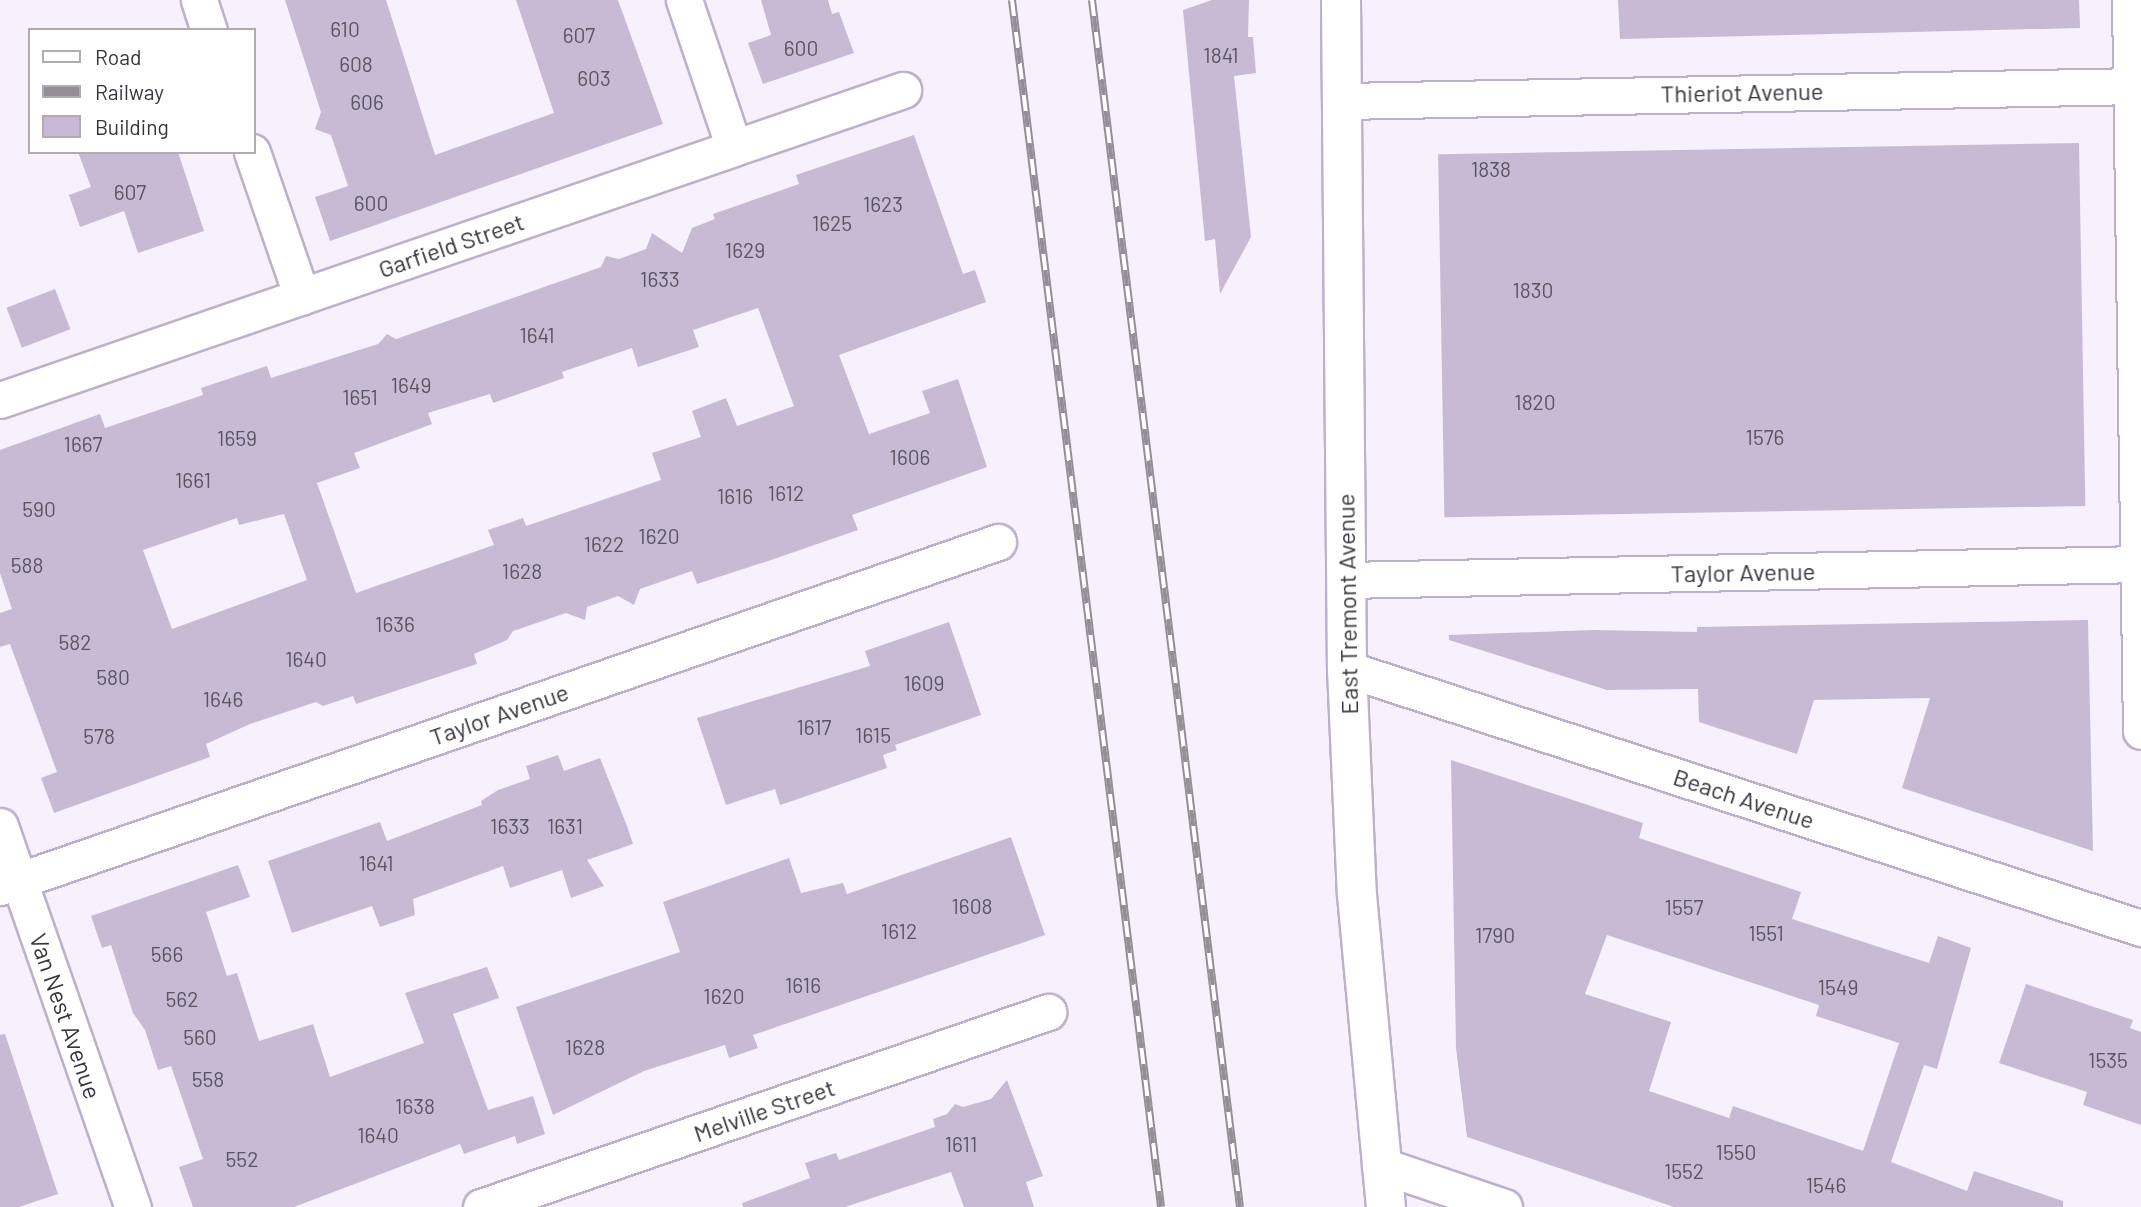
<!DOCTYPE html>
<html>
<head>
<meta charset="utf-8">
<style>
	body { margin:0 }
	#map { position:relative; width:2141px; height:1207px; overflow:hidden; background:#f6f1fc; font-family:Barlow,sans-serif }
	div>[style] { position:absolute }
	.building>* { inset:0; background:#c8bad5; transform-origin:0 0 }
	.roads { filter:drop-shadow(2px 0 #bdb0ca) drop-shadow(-2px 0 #bdb0ca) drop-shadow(0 2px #bdb0ca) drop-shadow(0 -2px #bdb0ca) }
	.minor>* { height:35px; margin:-17.5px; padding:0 17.5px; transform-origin:17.5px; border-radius:17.5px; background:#fff }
	.secondary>* { height:38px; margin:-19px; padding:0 19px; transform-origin:19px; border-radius:19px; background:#fff }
	.rail>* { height:8px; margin-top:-4px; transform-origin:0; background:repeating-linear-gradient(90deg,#fff 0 16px,#938e98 0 32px); box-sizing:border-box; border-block:2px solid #938e98 }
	span { translate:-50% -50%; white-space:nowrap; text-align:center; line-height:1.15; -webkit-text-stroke:5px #fff; paint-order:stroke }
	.number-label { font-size:21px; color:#5b5462 }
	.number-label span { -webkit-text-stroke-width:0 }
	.street-label { font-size:24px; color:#37323c }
	.legend { position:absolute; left:28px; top:28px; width:228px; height:126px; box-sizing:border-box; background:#fff; border:2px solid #afadb1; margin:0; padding:9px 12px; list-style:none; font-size:21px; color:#37323c }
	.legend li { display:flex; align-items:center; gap:14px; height:35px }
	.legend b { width:35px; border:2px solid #afadb1 }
</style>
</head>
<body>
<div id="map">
	<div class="building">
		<i style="clip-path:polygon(285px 0,386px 0,435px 155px,554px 113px,516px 0,618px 0,663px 124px,330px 241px,315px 197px,348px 186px,331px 135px,315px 129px,321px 112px)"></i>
		<i style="clip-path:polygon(761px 0,828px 0,832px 14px,839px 12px,854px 53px,763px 84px,748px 43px,771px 35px)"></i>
		<i style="clip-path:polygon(1212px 0,1249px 0,1248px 37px,1253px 37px,1256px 73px,1234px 76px,1251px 237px,1220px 294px,1215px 239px,1205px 241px,1183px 10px)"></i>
		<i style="clip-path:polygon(1618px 0,2079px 0,2080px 28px,1620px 39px)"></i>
		<i style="clip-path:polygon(evenodd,914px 135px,963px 274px,975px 270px,986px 302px,839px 355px,869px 434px,930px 413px,922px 391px,958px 379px,987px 467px,852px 515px,858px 530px,768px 561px,697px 584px,692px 571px,640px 589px,634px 605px,618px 596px,587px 607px,585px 620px,566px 613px,513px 631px,507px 640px,474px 654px,477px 664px,356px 704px,353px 696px,323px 706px,316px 702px,250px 724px,206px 744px,210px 757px,54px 813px,41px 778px,57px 772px,10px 644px,0 647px,0 613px,12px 609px,0 573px,0 450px,100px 414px,105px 428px,203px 395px,201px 388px,267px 366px,271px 378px,378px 344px,387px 334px,396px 339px,601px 267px,606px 256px,619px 259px,646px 249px,652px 233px,682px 253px,692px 228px,715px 219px,713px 214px,799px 184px,796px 175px,914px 135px,758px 308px,794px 406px,737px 426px,726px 398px,692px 411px,701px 437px,652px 453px,661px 480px,526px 526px,523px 518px,488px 530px,494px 545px,356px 593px,317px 483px,360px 468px,354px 453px,432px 424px,428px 413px,490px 394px,493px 403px,564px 378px,562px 372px,632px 348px,638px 367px,699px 347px,693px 330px,758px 308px,914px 135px,284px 514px,307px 580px,172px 629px,143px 550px,237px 518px,239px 525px,284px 514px)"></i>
		<i style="left:2079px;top:143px;width:363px;height:641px;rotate:89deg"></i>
		<i style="clip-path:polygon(78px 152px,178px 152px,204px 231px,138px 253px,124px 211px,80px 227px,69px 195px,91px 187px)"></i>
		<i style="left:55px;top:289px;width:43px;height:52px;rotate:69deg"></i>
		<i style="clip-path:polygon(2088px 620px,2093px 851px,1902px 788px,1930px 698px,1814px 700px,1797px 754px,1699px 722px,1698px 689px,1607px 690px,1449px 640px,1449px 635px,1593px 630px,1697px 632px,1697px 627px)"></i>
		<i style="clip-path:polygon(949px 622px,981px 715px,895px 745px,897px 750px,883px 755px,887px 768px,798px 799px,780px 805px,775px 789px,726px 805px,697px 718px,870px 666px,865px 651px)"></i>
		<i style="clip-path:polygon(558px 755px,564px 771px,600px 758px,627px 826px,633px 844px,587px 860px,604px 886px,571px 898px,562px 870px,510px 888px,503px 866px,413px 899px,415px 915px,380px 927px,372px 906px,292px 933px,268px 861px,380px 822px,387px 841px,482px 805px,481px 801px,498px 790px,530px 779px,526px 766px)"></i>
		<i style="clip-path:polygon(evenodd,1451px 760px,1643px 823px,1639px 838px,1801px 892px,1792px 919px,1929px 963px,1938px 936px,1971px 948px,1937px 1069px,1924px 1065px,1891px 1162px,1967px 1191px,1974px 1171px,2063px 1201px,2063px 1207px,1674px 1207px,1467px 1137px,1456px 1048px,1451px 760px,1607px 935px,1819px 1005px,1816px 1016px,1899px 1043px,1863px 1151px,1733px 1106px,1729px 1118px,1649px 1091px,1671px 1022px,1585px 994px,1607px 935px)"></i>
		<i style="clip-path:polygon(1011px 837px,1045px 935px,753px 1035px,758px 1048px,729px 1058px,725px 1045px,644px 1071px,553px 1115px,516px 1007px,680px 952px,663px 902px,789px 858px,801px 893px,843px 883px,847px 894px)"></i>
		<i style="clip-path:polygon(238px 865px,250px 897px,206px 912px,227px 976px,237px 973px,259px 1041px,313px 1024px,330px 1077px,424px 1043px,405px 993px,487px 967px,499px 998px,453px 1014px,488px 1110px,533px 1096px,545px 1134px,517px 1144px,515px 1136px,464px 1154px,460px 1144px,294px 1207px,193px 1207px,179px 1167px,203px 1159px,171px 1066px,158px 1070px,145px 1030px,133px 1013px,111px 945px,102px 948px,91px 916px)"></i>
		<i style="clip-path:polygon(2026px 984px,2133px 1020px,2130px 1028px,2141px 1032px,2141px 1125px,2083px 1105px,2087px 1092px,1999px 1063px)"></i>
		<i style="clip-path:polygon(5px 1034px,58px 1194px,19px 1207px,0 1207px,0 1035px)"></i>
		<i style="clip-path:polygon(1007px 1080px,1043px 1176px,1026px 1182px,1034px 1207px,964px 1207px,951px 1172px,845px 1207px,743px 1207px,742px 1203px,810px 1178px,805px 1163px,836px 1153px,839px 1160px,935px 1127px,933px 1119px,947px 1114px,955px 1104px,963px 1107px,991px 1099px)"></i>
	</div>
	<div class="roads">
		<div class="minor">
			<i style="left:199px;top:0;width:32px;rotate:72deg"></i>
			<i style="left:684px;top:0;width:156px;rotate:71.3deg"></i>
			<i style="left:2130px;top:0;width:731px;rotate:89.14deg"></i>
			<i style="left:1343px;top:101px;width:798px;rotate:-1.08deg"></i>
			<i style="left:252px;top:152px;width:153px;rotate:71deg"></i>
			<i style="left:0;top:400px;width:955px;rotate:-18.95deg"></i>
			<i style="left:1345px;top:580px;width:796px;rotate:-1.15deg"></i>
			<i style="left:1347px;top:669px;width:835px;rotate:18.07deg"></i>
			<i style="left:0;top:826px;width:404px;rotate:70.8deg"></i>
			<i style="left:0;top:887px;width:1056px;rotate:-19.07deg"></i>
			<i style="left:1380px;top:1165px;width:131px;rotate:18.7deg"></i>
			<i style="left:481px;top:1207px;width:600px;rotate:-18.98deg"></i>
		</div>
		<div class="secondary">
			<i style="left:1341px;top:0;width:669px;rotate:89.49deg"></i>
			<i style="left:1347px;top:669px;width:226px;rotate:87.5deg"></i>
			<i style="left:1357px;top:895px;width:313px;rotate:84.7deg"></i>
		</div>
	</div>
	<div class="rail">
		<i style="left:1012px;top:0;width:1216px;rotate:82.96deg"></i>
		<i style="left:1092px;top:0;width:1216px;rotate:83.01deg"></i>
	</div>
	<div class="number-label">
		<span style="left:345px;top:29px">610</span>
		<span style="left:579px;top:35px">607</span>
		<span style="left:801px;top:48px">600</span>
		<span style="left:1221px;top:55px">1841</span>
		<span style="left:356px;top:64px">608</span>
		<span style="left:594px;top:78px">603</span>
		<span style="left:367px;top:102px">606</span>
		<span style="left:1491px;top:169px">1838</span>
		<span style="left:130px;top:192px">607</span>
		<span style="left:371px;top:203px">600</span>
		<span style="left:883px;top:204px">1623</span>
		<span style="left:832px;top:223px">1625</span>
		<span style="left:745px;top:250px">1629</span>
		<span style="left:660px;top:279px">1633</span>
		<span style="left:1533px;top:290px">1830</span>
		<span style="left:537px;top:335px">1641</span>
		<span style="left:411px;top:385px">1649</span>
		<span style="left:360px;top:397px">1651</span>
		<span style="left:1535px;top:402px">1820</span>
		<span style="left:1765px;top:437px">1576</span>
		<span style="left:237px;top:438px">1659</span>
		<span style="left:83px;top:444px">1667</span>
		<span style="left:910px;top:457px">1606</span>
		<span style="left:193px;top:480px">1661</span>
		<span style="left:786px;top:493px">1612</span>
		<span style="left:735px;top:496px">1616</span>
		<span style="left:39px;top:509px">590</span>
		<span style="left:659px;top:536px">1620</span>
		<span style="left:604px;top:544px">1622</span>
		<span style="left:27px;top:565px">588</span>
		<span style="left:522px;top:571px">1628</span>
		<span style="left:395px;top:624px">1636</span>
		<span style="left:75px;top:642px">582</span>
		<span style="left:306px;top:659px">1640</span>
		<span style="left:113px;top:677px">580</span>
		<span style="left:924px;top:683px">1609</span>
		<span style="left:223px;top:699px">1646</span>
		<span style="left:814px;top:727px">1617</span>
		<span style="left:873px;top:735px">1615</span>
		<span style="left:99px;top:736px">578</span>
		<span style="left:510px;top:826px">1633</span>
		<span style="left:565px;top:826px">1631</span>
		<span style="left:376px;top:863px">1641</span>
		<span style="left:972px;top:906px">1608</span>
		<span style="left:1684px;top:907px">1557</span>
		<span style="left:899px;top:931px">1612</span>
		<span style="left:1766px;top:933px">1551</span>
		<span style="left:1495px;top:935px">1790</span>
		<span style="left:167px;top:954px">566</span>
		<span style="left:803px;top:985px">1616</span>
		<span style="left:1838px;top:987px">1549</span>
		<span style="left:724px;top:996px">1620</span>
		<span style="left:182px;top:999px">562</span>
		<span style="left:200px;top:1037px">560</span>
		<span style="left:585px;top:1047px">1628</span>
		<span style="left:2108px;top:1060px">1535</span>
		<span style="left:208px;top:1079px">558</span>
		<span style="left:415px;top:1106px">1638</span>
		<span style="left:378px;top:1135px">1640</span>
		<span style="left:961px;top:1144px">1611</span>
		<span style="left:1736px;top:1152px">1550</span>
		<span style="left:242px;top:1159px">552</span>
		<span style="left:1684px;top:1171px">1552</span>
		<span style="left:1826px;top:1185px">1546</span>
	</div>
	<div class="street-label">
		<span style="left:1742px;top:92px;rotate:-1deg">Thieriot Avenue</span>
		<span style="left:451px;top:245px;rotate:-19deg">Garfield Street</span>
		<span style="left:1743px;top:572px;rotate:-1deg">Taylor Avenue</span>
		<span style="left:1347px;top:604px;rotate:-91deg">East Tremont Avenue</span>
		<span style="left:499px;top:714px;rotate:-19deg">Taylor Avenue</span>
		<span style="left:1744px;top:798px;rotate:18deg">Beach Avenue</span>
		<span style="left:66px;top:1016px;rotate:71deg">Van Nest Avenue</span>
		<span style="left:764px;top:1110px;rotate:-19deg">Melville Street</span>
	</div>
	<ul class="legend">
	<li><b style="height:9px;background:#fff"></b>Road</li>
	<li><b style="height:9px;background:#938e98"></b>Railway</li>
	<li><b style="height:19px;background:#c8bad5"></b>Building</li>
	</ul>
</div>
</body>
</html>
